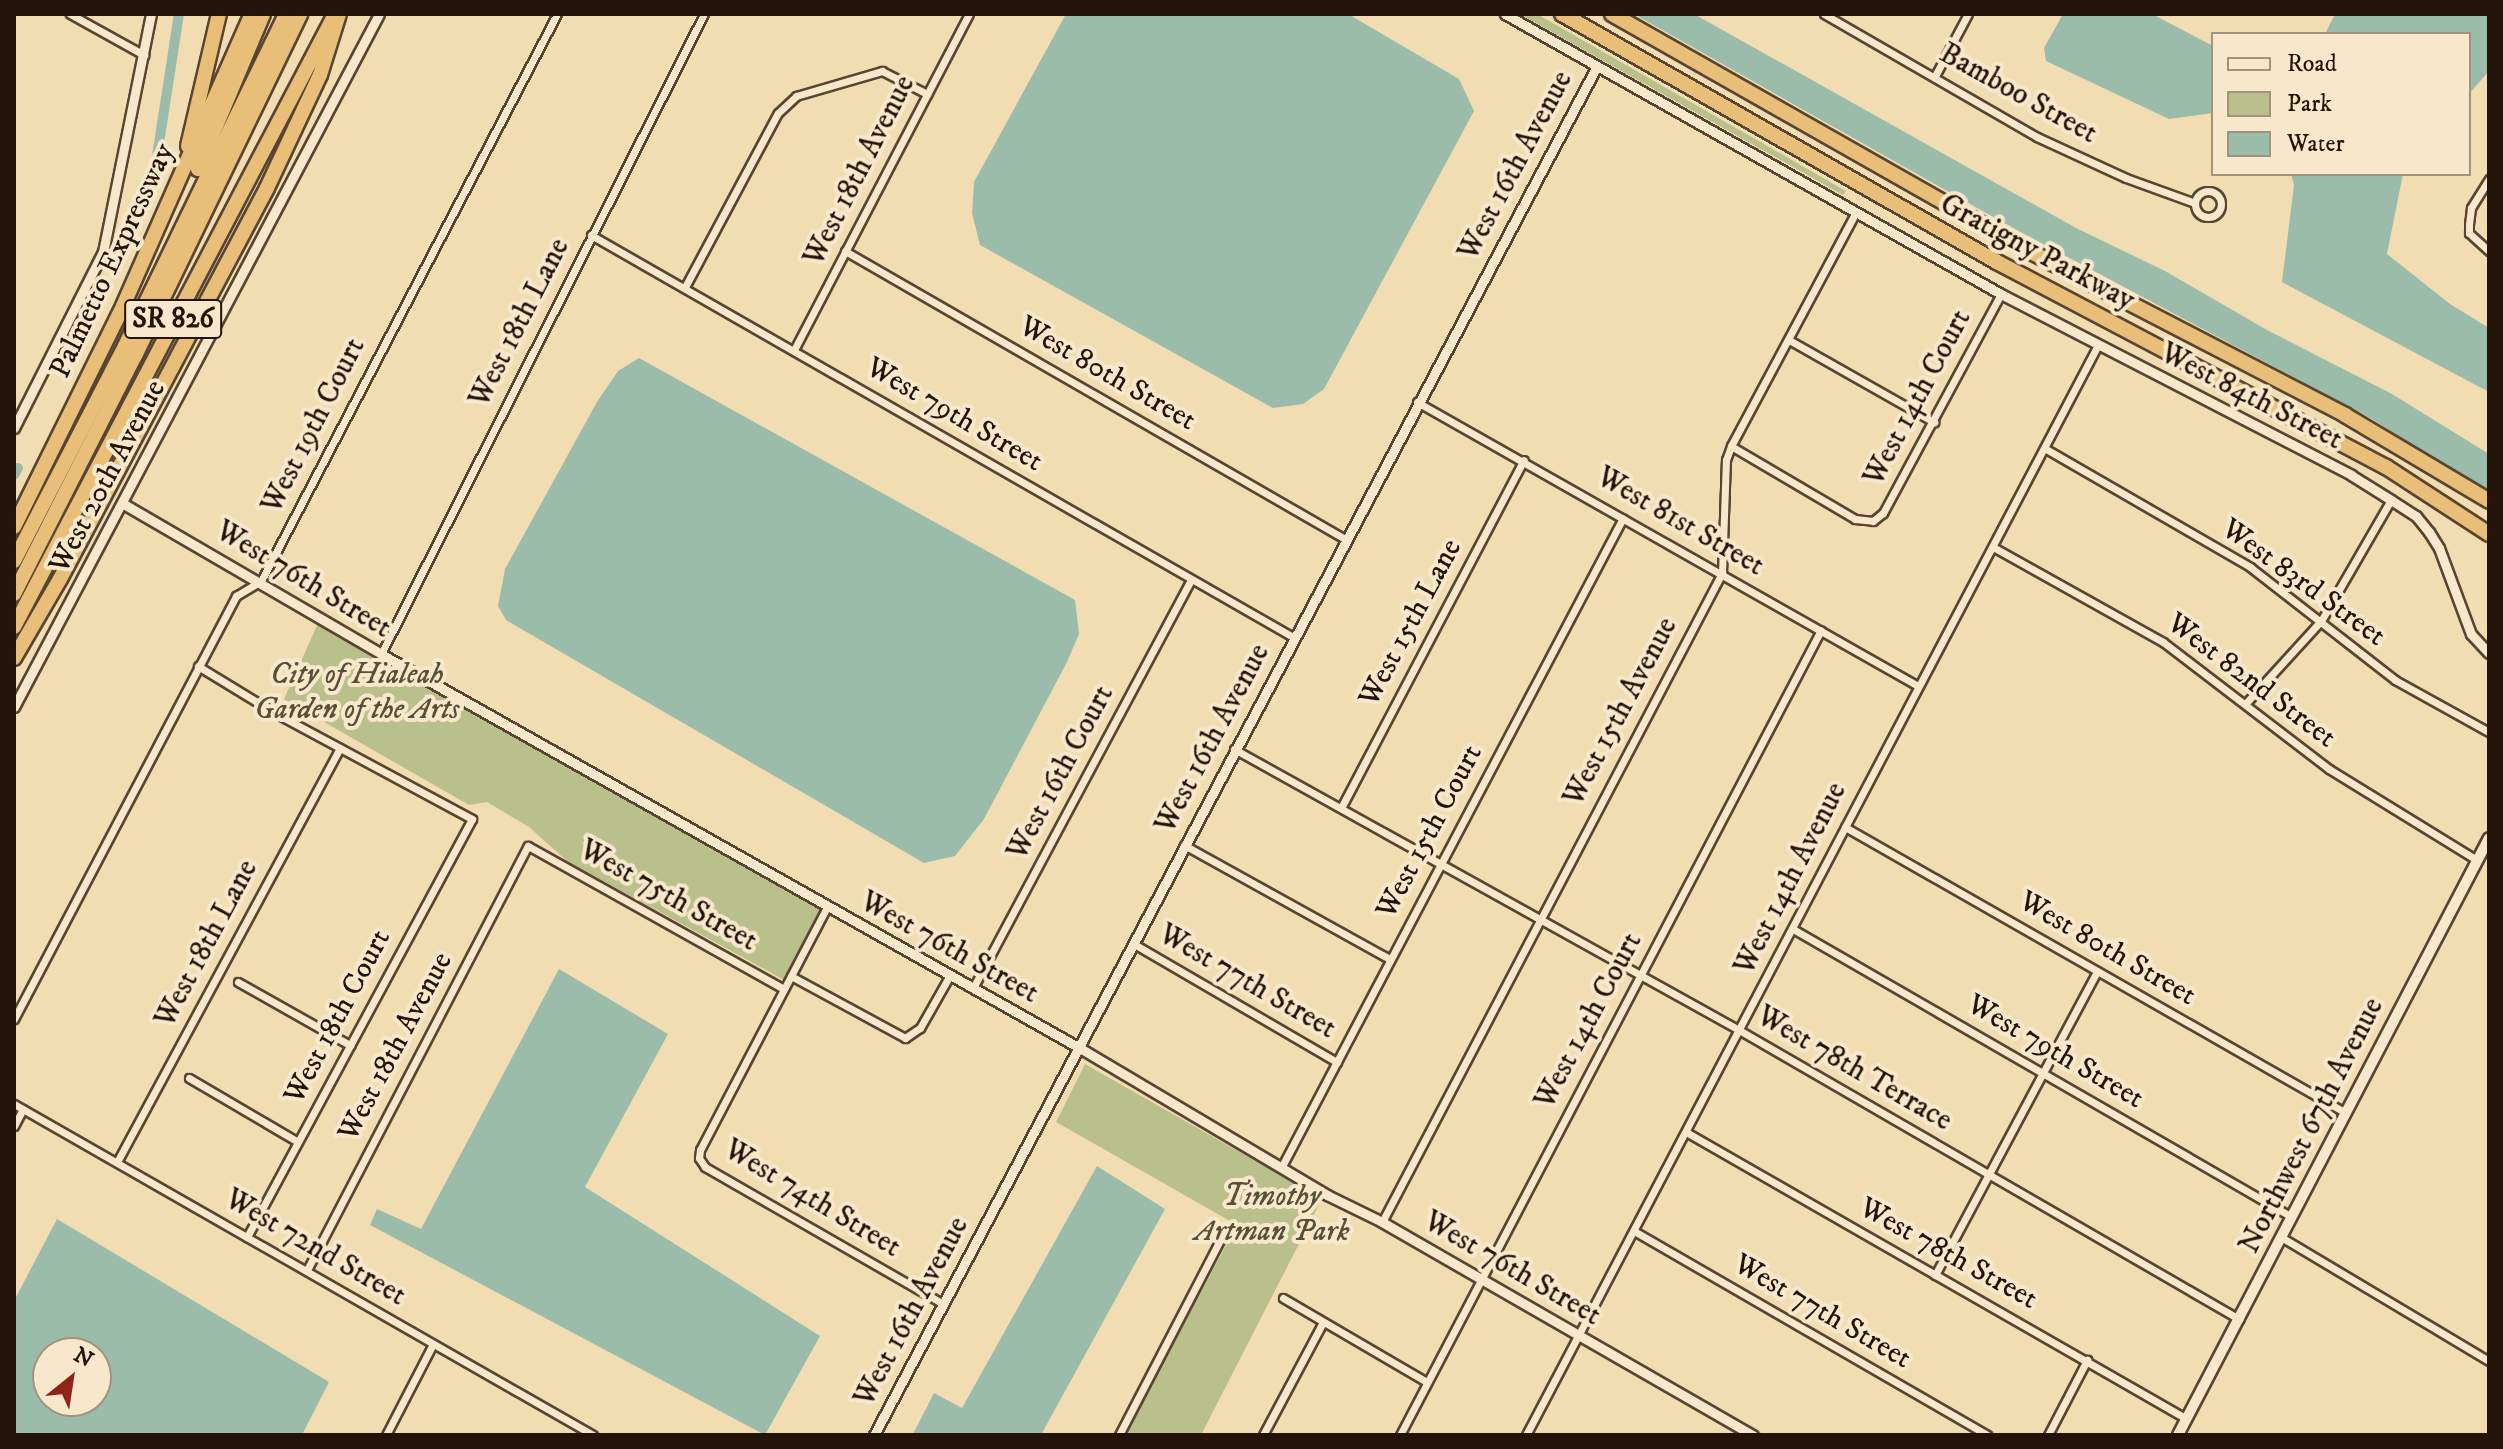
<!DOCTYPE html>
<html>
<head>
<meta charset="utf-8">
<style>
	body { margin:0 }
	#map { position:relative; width:2503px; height:1449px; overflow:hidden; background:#f2dcb1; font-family:"IM FELL DW Pica",serif }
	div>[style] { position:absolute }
	.green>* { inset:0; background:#bac08c }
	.water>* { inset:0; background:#9bbcab }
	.canal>* { height:10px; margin:-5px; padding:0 5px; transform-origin:5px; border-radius:5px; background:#9bbcab }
	.roads { filter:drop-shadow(2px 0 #574532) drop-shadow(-2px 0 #574532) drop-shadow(0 2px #574532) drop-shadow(0 -2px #574532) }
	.minor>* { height:7px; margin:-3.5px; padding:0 3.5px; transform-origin:3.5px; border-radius:3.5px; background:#f7e8cc }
	.minor>.ring { margin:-3.5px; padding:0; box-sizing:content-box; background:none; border:7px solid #f7e8cc; border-radius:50% }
	.tertiary>* { height:9px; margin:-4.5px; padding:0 4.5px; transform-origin:4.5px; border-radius:4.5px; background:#f7e8cc }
	.secondary>* { height:10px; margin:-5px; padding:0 5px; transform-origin:5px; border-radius:5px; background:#f7e8cc }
	.motorway>* { height:14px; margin:-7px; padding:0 7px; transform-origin:7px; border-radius:7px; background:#e9be78 }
	span { translate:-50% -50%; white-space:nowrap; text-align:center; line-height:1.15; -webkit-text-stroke:8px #f7e8cc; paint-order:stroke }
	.shield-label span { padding:2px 6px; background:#f7e8cc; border:2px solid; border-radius:6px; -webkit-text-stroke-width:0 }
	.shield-label { font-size:28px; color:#231308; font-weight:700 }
	.street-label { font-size:30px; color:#231308 }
	.park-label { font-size:30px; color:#585036; font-style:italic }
	.frame { position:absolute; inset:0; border:16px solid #231308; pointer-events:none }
	.legend { position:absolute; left:2211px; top:32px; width:260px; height:144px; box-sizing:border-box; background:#f7e8cc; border:2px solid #a2937e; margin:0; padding:10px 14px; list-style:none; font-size:24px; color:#231308 }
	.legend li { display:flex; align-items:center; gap:16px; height:40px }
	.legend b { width:40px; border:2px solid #a2937e }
	.north { position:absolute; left:32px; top:1337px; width:80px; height:80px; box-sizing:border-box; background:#f7e8cc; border:2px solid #a2937e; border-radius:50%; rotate:30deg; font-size:22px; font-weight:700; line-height:32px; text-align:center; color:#231308 }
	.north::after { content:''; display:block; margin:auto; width:28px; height:36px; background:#8f2418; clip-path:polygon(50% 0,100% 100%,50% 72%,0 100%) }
</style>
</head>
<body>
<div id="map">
	<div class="green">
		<i style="clip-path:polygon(1520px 14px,1537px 14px,1846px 191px,1843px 195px)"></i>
		<i style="clip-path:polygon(319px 621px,825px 910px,786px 981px,567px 861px,529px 827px,487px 802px,469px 805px,284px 699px)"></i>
		<i style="clip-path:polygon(1085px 1064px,1322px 1199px,1201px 1435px,1124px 1435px,1237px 1225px,1056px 1122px)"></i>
	</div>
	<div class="water">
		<i style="clip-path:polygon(1066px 14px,1348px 14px,1459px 79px,1474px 111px,1324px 389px,1303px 404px,1273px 408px,980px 245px,972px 213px,974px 182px)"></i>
		<i style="clip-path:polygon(1634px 14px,1694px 14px,2076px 228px,2165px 271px,2267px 330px,2392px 394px,2489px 454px,2489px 494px,2372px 419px,2002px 222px)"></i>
		<i style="clip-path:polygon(2063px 14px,2152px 14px,2213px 46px,2213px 113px,2169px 119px,2046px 61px,2044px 48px)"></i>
		<i style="clip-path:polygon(2335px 14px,2489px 14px,2489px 71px,2469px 94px,2469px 34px,2325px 34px)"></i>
		<i style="clip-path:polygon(2291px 174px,2403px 174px,2387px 254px,2450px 304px,2489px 328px,2489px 392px,2282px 282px,2294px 185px)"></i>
		<i style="clip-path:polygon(639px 358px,1075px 600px,1079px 634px,1067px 662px,984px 819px,955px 856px,924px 863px,506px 620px,498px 606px,505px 569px,597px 402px,618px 371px)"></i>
		<i style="clip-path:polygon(559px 969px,668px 1034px,585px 1187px,820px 1336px,765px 1435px,370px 1225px,377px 1209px,421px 1229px)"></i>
		<i style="clip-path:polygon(1097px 1166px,1165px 1209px,1041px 1435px,913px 1434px,934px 1393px,962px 1408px)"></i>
		<i style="clip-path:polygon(evenodd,57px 1219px,329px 1382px,302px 1435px,14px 1435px,14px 1301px,57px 1219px,48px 1353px,96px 1353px,96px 1401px,48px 1401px,48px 1353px)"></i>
	</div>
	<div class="canal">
		<i style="left:147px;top:195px;width:27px;rotate:-73deg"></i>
		<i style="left:155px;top:169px;width:157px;rotate:-81.2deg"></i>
		<i style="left:14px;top:475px;width:8px;rotate:-60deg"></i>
	</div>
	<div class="roads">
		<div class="minor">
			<i style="left:70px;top:14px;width:85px;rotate:29deg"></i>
			<i style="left:1824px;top:14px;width:246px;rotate:30deg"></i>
			<i style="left:2037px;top:137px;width:98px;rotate:24.7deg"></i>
			<i style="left:2126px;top:178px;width:73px;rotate:19.9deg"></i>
			<i style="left:1935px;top:76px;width:70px;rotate:-62deg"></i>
			<i style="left:2489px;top:179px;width:34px;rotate:122deg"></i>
			<i style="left:2471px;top:208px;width:16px;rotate:97deg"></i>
			<i style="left:2469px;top:224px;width:9px;rotate:90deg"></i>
			<i style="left:2469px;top:233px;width:27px;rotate:42deg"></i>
			<i class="ring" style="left:2195px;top:191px;width:19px;height:19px"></i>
			<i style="left:591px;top:235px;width:809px;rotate:29.8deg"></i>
			<i style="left:845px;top:251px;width:577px;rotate:29.94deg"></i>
			<i style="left:685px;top:287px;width:197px;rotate:-61.9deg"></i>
			<i style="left:778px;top:113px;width:25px;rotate:-43deg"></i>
			<i style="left:796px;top:96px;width:90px;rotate:-16.2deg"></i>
			<i style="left:882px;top:71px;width:51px;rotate:27.1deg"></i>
			<i style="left:1789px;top:340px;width:167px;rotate:29.5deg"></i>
			<i style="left:794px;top:350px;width:379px;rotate:-62.5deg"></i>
			<i style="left:1417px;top:402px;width:576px;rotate:29.55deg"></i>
			<i style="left:1731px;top:446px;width:144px;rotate:30.5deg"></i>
			<i style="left:1855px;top:519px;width:18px;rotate:6deg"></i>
			<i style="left:1873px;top:521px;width:13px;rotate:-39deg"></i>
			<i style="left:1883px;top:513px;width:249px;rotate:-61.7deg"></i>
			<i style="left:2046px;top:449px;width:236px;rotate:30deg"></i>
			<i style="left:2250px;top:567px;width:184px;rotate:37.9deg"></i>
			<i style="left:2395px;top:680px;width:107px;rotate:29deg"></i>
			<i style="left:1993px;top:547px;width:195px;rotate:29.2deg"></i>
			<i style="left:2163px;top:642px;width:209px;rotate:37.4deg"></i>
			<i style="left:2329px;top:769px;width:174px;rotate:31.6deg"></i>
			<i style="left:381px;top:654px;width:717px;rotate:-63.22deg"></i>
			<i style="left:198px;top:666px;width:90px;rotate:31.4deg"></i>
			<i style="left:275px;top:713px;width:224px;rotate:28.3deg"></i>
			<i style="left:472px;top:819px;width:475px;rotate:118.3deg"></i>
			<i style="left:2246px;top:703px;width:111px;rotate:-47.6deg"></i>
			<i style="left:2321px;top:621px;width:140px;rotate:-60deg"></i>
			<i style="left:1234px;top:749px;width:578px;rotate:29.09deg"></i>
			<i style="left:1739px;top:1030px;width:578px;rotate:30.03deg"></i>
			<i style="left:1341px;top:808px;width:393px;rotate:-62.3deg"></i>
			<i style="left:1845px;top:827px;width:577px;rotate:29.72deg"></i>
			<i style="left:1184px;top:845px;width:235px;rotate:29deg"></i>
			<i style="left:827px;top:907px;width:274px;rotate:117.6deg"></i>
			<i style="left:700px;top:1150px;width:8px;rotate:97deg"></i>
			<i style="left:699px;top:1158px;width:11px;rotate:56deg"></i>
			<i style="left:705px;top:1167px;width:275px;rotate:29.9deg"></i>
			<i style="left:1793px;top:929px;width:576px;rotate:29.99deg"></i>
			<i style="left:1134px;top:944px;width:235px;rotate:30.2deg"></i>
			<i style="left:791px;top:976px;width:130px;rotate:28.5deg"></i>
			<i style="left:905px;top:1038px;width:18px;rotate:-34deg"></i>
			<i style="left:920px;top:1028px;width:61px;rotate:-60.5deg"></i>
			<i style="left:238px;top:982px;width:129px;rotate:29.4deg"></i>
			<i style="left:973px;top:988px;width:463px;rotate:-61.9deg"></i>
			<i style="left:14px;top:1019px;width:478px;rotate:-62.3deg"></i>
			<i style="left:236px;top:596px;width:29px;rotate:-31deg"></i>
			<i style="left:261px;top:581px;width:640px;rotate:-62.43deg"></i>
			<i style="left:189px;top:1078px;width:126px;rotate:30.4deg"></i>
			<i style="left:14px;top:1104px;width:667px;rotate:29.76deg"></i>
			<i style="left:14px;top:1126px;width:19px;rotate:-62deg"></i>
			<i style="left:1686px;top:1132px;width:577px;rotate:29.81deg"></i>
			<i style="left:117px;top:1162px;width:470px;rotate:-61.7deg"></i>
			<i style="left:1281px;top:1168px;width:734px;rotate:-62.25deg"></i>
			<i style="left:1382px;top:1222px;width:733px;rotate:-62.35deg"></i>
			<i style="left:1722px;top:573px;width:113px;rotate:-88deg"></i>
			<i style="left:1726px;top:460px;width:15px;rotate:-70deg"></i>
			<i style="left:1731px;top:446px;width:265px;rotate:-61.9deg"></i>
			<i style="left:1634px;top:1231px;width:408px;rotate:30deg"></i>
			<i style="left:2281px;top:1237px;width:242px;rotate:30.8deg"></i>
			<i style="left:307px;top:1270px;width:478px;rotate:-62.5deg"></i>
			<i style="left:528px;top:846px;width:293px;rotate:29.2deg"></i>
			<i style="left:1935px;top:1275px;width:344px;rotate:-61.9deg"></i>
			<i style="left:1283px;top:1298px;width:167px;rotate:30.3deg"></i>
			<i style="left:386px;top:1435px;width:102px;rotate:-62.7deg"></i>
			<i style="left:1119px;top:1435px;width:232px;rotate:-62.6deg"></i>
			<i style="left:1263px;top:1435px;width:128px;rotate:-62deg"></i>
			<i style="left:1400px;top:1435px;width:908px;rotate:-62.39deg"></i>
			<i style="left:1526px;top:1435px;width:1231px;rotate:-62.31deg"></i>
			<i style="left:2048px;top:1435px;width:85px;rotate:-62.5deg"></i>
		</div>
		<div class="tertiary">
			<i style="left:1505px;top:14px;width:570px;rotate:29.45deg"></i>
			<i style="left:2001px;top:294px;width:394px;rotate:27.3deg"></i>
			<i style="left:2351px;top:475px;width:47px;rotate:32deg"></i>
			<i style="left:2391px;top:500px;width:30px;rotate:33deg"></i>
			<i style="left:2416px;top:516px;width:21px;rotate:51deg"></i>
			<i style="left:2429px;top:532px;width:19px;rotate:58deg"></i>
			<i style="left:2439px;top:548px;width:92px;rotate:69.6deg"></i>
			<i style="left:2471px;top:634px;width:26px;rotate:47deg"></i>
			<i style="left:14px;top:428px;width:197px;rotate:-63.2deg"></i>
			<i style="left:103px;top:252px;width:243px;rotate:-78.6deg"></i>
			<i style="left:122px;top:503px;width:300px;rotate:30.2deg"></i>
			<i style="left:381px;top:654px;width:800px;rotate:29.42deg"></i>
			<i style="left:1078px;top:1047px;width:290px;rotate:30.7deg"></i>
			<i style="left:1327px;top:1195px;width:61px;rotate:26.1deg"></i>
			<i style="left:1382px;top:1222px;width:428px;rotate:29.9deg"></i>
			<i style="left:14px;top:707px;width:783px;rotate:-62.22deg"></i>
			<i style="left:874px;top:1435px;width:1548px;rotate:-62.16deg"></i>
		</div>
		<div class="secondary">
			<i style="left:2178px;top:1435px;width:673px;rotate:-62.48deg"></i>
		</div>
		<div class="motorway">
			<i style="left:1562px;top:14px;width:501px;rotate:29.69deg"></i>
			<i style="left:1997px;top:262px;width:440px;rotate:27.8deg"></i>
			<i style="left:2386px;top:467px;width:123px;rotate:33deg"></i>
			<i style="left:1612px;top:14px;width:482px;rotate:29.6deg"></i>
			<i style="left:2031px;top:252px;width:354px;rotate:27.4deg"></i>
			<i style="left:2345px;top:415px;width:168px;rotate:30.8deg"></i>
			<i style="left:188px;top:146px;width:136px;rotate:-76.8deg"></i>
			<i style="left:198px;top:169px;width:168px;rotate:-67.2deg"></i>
			<i style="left:14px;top:527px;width:246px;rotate:-63.7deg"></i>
			<i style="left:123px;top:306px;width:319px;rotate:-66.2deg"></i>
			<i style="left:14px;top:561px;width:235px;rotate:-62.7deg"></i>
			<i style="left:122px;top:352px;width:376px;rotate:-64.1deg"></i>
			<i style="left:14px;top:594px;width:267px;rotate:-63.1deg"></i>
			<i style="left:135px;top:356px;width:380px;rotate:-64.2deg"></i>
			<i style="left:14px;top:627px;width:687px;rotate:-62.35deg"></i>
			<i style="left:14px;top:658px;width:91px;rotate:-59.8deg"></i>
			<i style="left:60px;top:579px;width:442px;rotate:-62.1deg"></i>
			<i style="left:267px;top:188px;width:125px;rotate:-64.9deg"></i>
			<i style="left:320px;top:75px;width:64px;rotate:-72.7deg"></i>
		</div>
	</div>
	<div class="shield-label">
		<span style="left:173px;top:319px">SR 826</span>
	</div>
	<div class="street-label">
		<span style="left:2018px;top:94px;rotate:29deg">Bamboo Street</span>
		<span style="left:1516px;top:166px;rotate:-62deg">West 16th Avenue</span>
		<span style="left:860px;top:171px;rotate:-63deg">West 18th Avenue</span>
		<span style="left:2037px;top:253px;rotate:28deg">Gratigny Parkway</span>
		<span style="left:113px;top:261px;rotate:-65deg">Palmetto Expressway</span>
		<span style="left:520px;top:323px;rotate:-63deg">West 18th Lane</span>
		<span style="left:1107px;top:374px;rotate:30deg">West 80th Street</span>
		<span style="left:2251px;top:397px;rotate:27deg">West 84th Street</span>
		<span style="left:1918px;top:398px;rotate:-62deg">West 14th Court</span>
		<span style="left:954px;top:415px;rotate:30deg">West 79th Street</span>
		<span style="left:314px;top:426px;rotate:-63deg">West 19th Court</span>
		<span style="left:108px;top:477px;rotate:-62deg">West 20th Avenue</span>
		<span style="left:1680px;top:522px;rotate:30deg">West 81st Street</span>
		<span style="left:303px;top:580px;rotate:31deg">West 76th Street</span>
		<span style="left:2303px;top:583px;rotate:36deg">West 83rd Street</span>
		<span style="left:1411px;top:623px;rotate:-62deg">West 15th Lane</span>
		<span style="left:2251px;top:681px;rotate:37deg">West 82nd Street</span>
		<span style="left:1621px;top:712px;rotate:-62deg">West 15th Avenue</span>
		<span style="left:1213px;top:739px;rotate:-62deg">West 16th Avenue</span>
		<span style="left:1061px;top:773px;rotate:-62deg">West 16th Court</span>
		<span style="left:1430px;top:832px;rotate:-62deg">West 15th Court</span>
		<span style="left:1791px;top:879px;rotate:-63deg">West 14th Avenue</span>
		<span style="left:668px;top:896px;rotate:29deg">West 75th Street</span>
		<span style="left:207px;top:944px;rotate:-62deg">West 18th Lane</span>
		<span style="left:949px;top:948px;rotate:29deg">West 76th Street</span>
		<span style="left:2107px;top:949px;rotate:30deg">West 80th Street</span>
		<span style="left:1247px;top:982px;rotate:30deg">West 77th Street</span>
		<span style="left:338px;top:1017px;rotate:-62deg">West 18th Court</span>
		<span style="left:1589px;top:1021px;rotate:-62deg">West 14th Court</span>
		<span style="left:396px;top:1047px;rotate:-62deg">West 18th Avenue</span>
		<span style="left:2055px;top:1052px;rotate:30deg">West 79th Street</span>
		<span style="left:1854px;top:1069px;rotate:30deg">West 78th Terrace</span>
		<span style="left:2312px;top:1126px;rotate:-63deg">Northwest 67th Avenue</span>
		<span style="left:812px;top:1199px;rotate:31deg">West 74th Street</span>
		<span style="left:315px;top:1248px;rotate:30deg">West 72nd Street</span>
		<span style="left:1948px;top:1254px;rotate:29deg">West 78th Street</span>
		<span style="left:1512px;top:1269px;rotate:30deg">West 76th Street</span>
		<span style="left:912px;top:1312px;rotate:-62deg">West 16th Avenue</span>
		<span style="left:1822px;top:1312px;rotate:30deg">West 77th Street</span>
	</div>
	<div class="park-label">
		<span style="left:357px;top:692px">City of Hialeah<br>Garden of the Arts</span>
		<span style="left:1272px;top:1214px">Timothy<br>Artman Park</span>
	</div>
	<div class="frame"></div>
	<ul class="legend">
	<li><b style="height:10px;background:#f7e8cc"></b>Road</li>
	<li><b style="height:22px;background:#bac08c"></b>Park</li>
	<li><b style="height:22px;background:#9bbcab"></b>Water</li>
	</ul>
	<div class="north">N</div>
</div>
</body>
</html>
